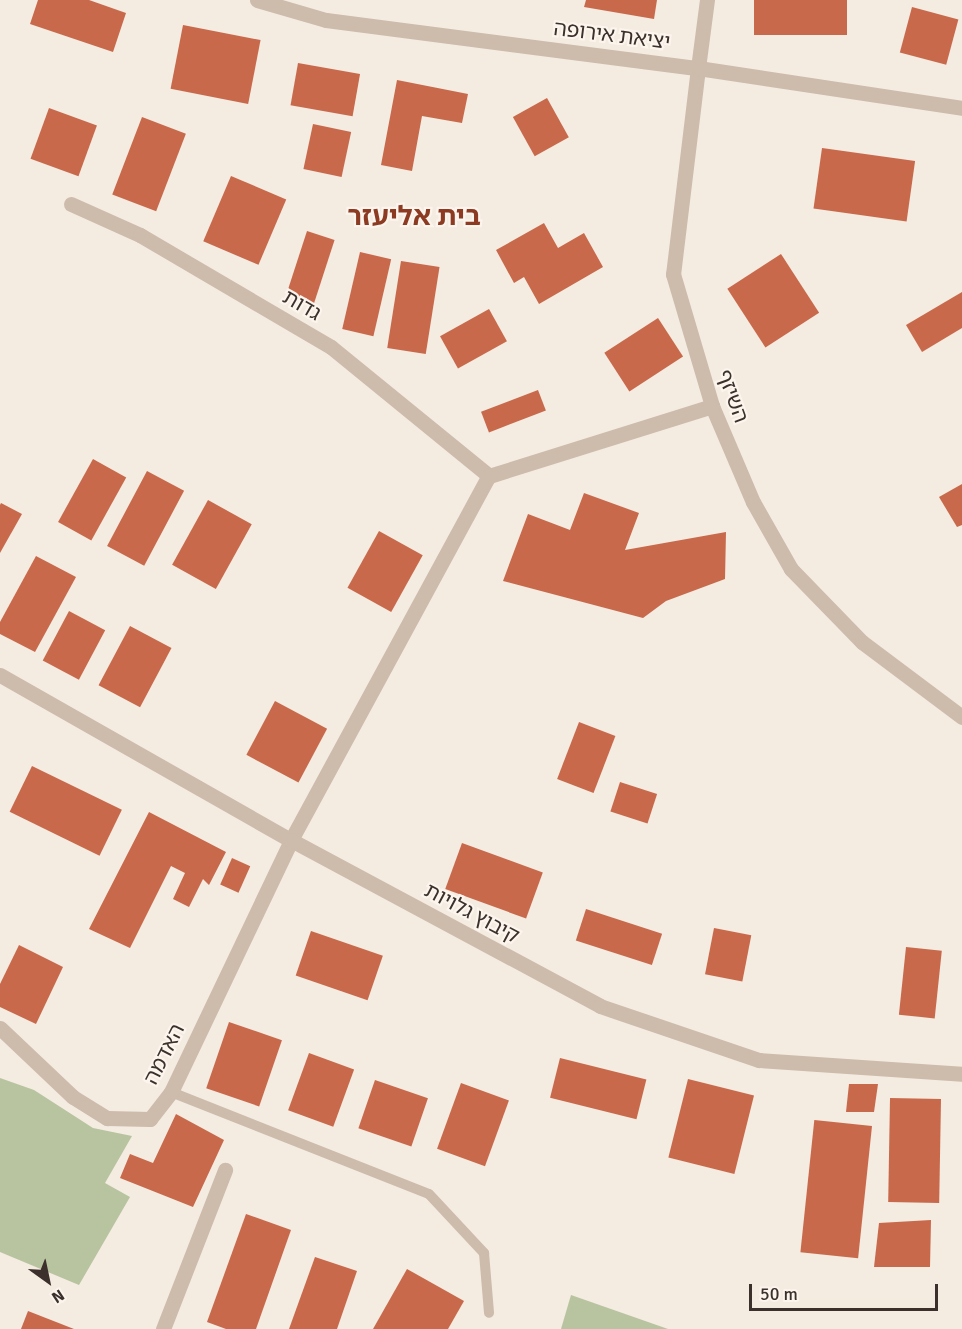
<!DOCTYPE html>
<html>
<head>
<meta charset="utf-8">
<style>
	body { margin:0 }
	#map { position:relative; width:962px; height:1329px; overflow:hidden; background:#f4ebe1; font-family:Signika,"Noto Sans Hebrew",sans-serif }
	div>[style] { position:absolute }
	.green>* { inset:0; background:#b8c4a0 }
	.building>* { inset:0; background:#c8694b; transform-origin:0 0 }
	.service>* { height:10px; margin:-5px; padding:0 5px; transform-origin:5px; border-radius:5px; background:#cdbbac }
	.minor>* { height:15px; margin:-7.5px; padding:0 7.5px; transform-origin:7.5px; border-radius:7.5px; background:#cdbbac }
	.tertiary>* { height:15px; margin:-7.5px; padding:0 7.5px; transform-origin:7.5px; border-radius:7.5px; background:#cdbbac }
	span { translate:-50% -50%; white-space:nowrap; text-align:center; line-height:1.15; -webkit-text-stroke:4.5px #fbf5ee; paint-order:stroke }
	.street-label { font-size:21px; color:#3b302b }
	.district-label { font-size:27px; color:#8c3b22; font-weight:700 }
	.north { position:absolute; left:18px; top:1251px; width:60px; height:60px; -webkit-text-stroke:4px #fbf5ee; paint-order:stroke; rotate:147deg; font-size:16px; font-weight:700; line-height:24px; text-align:center; color:#3b302b }
	.north::after { content:''; display:block; margin:auto; width:21px; height:27px; background:#3b302b; clip-path:polygon(50% 0,100% 100%,50% 72%,0 100%) }
	.scale { position:absolute; left:749px; top:1284px; width:189px; height:27px; box-sizing:border-box; border:3px solid #3b302b; border-top:0; padding-left:8px; font-size:18px; line-height:21px; white-space:nowrap; color:#3b302b; -webkit-text-stroke:4px #fbf5ee; paint-order:stroke }
</style>
</head>
<body>
<div id="map">
	<div class="green">
		<i style="clip-path:polygon(0 1078px,34px 1090px,93px 1128px,132px 1136px,105px 1183px,130px 1197px,79px 1285px,0 1252px)"></i>
		<i style="clip-path:polygon(571px 1295px,668px 1329px,561px 1329px)"></i>
	</div>
	<div class="building">
		<i style="clip-path:polygon(38px 0,89px 0,126px 13px,113px 52px,30px 24px)"></i>
		<i style="clip-path:polygon(586px 0,657px 0,654px 19px,584px 7px)"></i>
		<i style="left:754px;top:0;width:93px;height:35px"></i>
		<i style="left:912px;top:7px;width:48px;height:47px;rotate:15deg"></i>
		<i style="left:183px;top:25px;width:79px;height:65px;rotate:11deg"></i>
		<i style="left:298px;top:63px;width:63px;height:43px;rotate:10deg"></i>
		<i style="clip-path:polygon(397px 80px,468px 94px,462px 123px,422px 116px,412px 171px,381px 165px)"></i>
		<i style="left:547px;top:98px;width:45px;height:39px;rotate:61deg"></i>
		<i style="left:49px;top:108px;width:51px;height:54px;rotate:20deg"></i>
		<i style="left:142px;top:117px;width:47px;height:83px;rotate:21deg"></i>
		<i style="left:313px;top:124px;width:39px;height:46px;rotate:12deg"></i>
		<i style="left:822px;top:148px;width:94px;height:61px;rotate:8deg"></i>
		<i style="left:231px;top:176px;width:60px;height:71px;rotate:23deg"></i>
		<i style="clip-path:polygon(544px 223px,558px 248px,584px 233px,603px 267px,539px 304px,524px 277px,514px 283px,496px 250px)"></i>
		<i style="left:307px;top:231px;width:29px;height:67px;rotate:18deg"></i>
		<i style="left:360px;top:252px;width:32px;height:79px;rotate:13deg"></i>
		<i style="left:781px;top:254px;width:70px;height:64px;rotate:57deg"></i>
		<i style="left:401px;top:261px;width:39px;height:88px;rotate:9deg"></i>
		<i style="clip-path:polygon(962px 292px,962px 328px,922px 352px,906px 325px)"></i>
		<i style="left:489px;top:309px;width:37px;height:56px;rotate:61deg"></i>
		<i style="left:658px;top:318px;width:46px;height:64px;rotate:57deg"></i>
		<i style="left:538px;top:390px;width:22px;height:61px;rotate:69deg"></i>
		<i style="left:93px;top:459px;width:38px;height:72px;rotate:29deg"></i>
		<i style="left:147px;top:471px;width:42px;height:85px;rotate:28deg"></i>
		<i style="clip-path:polygon(962px 484px,962px 525px,957px 527px,939px 497px)"></i>
		<i style="clip-path:polygon(584px 493px,639px 513px,625px 550px,726px 532px,725px 579px,666px 601px,643px 618px,503px 581px,528px 514px,570px 530px)"></i>
		<i style="left:208px;top:500px;width:50px;height:74px;rotate:29deg"></i>
		<i style="clip-path:polygon(1px 503px,22px 514px,0 553px,0 505px)"></i>
		<i style="left:379px;top:531px;width:50px;height:65px;rotate:29deg"></i>
		<i style="clip-path:polygon(36px 556px,76px 577px,35px 652px,0 634px,0 622px)"></i>
		<i style="left:69px;top:611px;width:41px;height:56px;rotate:28deg"></i>
		<i style="left:130px;top:626px;width:47px;height:67px;rotate:28deg"></i>
		<i style="left:275px;top:701px;width:59px;height:61px;rotate:28deg"></i>
		<i style="left:579px;top:722px;width:39px;height:61px;rotate:21deg"></i>
		<i style="left:32px;top:766px;width:100px;height:51px;rotate:26deg"></i>
		<i style="left:620px;top:782px;width:39px;height:31px;rotate:18deg"></i>
		<i style="clip-path:polygon(149px 812px,226px 852px,209px 885px,203px 879px,189px 907px,173px 899px,185px 873px,171px 866px,130px 948px,89px 929px)"></i>
		<i style="left:462px;top:843px;width:86px;height:49px;rotate:20deg"></i>
		<i style="left:232px;top:858px;width:20px;height:29px;rotate:24deg"></i>
		<i style="left:586px;top:909px;width:80px;height:33px;rotate:18deg"></i>
		<i style="left:714px;top:928px;width:38px;height:47px;rotate:11deg"></i>
		<i style="left:311px;top:931px;width:76px;height:47px;rotate:19deg"></i>
		<i style="clip-path:polygon(19px 945px,63px 967px,36px 1024px,0 1007px,0 984px)"></i>
		<i style="left:906px;top:947px;width:36px;height:68px;rotate:6deg"></i>
		<i style="left:229px;top:1022px;width:56px;height:70px;rotate:19deg"></i>
		<i style="left:309px;top:1053px;width:48px;height:61px;rotate:20deg"></i>
		<i style="left:560px;top:1058px;width:89px;height:41px;rotate:14deg"></i>
		<i style="left:688px;top:1079px;width:68px;height:81px;rotate:14deg"></i>
		<i style="left:375px;top:1080px;width:56px;height:51px;rotate:19deg"></i>
		<i style="left:461px;top:1083px;width:51px;height:70px;rotate:20deg"></i>
		<i style="clip-path:polygon(849px 1084px,878px 1084px,874px 1112px,846px 1112px)"></i>
		<i style="left:941px;top:1099px;width:104px;height:51px;rotate:91deg"></i>
		<i style="clip-path:polygon(176px 1114px,224px 1140px,193px 1207px,120px 1178px,130px 1154px,153px 1163px)"></i>
		<i style="left:872px;top:1126px;width:133px;height:58px;rotate:96deg"></i>
		<i style="clip-path:polygon(246px 1214px,291px 1230px,256px 1329px,226px 1329px,207px 1322px)"></i>
		<i style="clip-path:polygon(931px 1220px,930px 1267px,874px 1267px,879px 1223px)"></i>
		<i style="clip-path:polygon(315px 1257px,357px 1271px,337px 1329px,289px 1329px)"></i>
		<i style="clip-path:polygon(407px 1269px,464px 1301px,448px 1329px,373px 1329px)"></i>
		<i style="clip-path:polygon(28px 1311px,74px 1329px,21px 1329px)"></i>
	</div>
	<div class="service">
		<i style="left:171px;top:1092px;width:277px;rotate:21.6deg"></i>
		<i style="left:429px;top:1194px;width:81px;rotate:47deg"></i>
		<i style="left:484px;top:1253px;width:60px;rotate:85.2deg"></i>
	</div>
	<div class="minor">
		<i style="left:698px;top:68px;width:208px;rotate:96.9deg"></i>
		<i style="left:673px;top:274px;width:138px;rotate:73.5deg"></i>
		<i style="left:712px;top:406px;width:104px;rotate:66.9deg"></i>
		<i style="left:753px;top:502px;width:77px;rotate:60.4deg"></i>
		<i style="left:791px;top:569px;width:102px;rotate:45.8deg"></i>
		<i style="left:862px;top:642px;width:125px;rotate:36.9deg"></i>
		<i style="left:71px;top:204px;width:76px;rotate:24.2deg"></i>
		<i style="left:140px;top:235px;width:221px;rotate:30.4deg"></i>
		<i style="left:331px;top:347px;width:204px;rotate:39.2deg"></i>
		<i style="left:0;top:1028px;width:100px;rotate:43.4deg"></i>
		<i style="left:73px;top:1097px;width:40px;rotate:32deg"></i>
		<i style="left:107px;top:1118px;width:43px;rotate:1.3deg"></i>
		<i style="left:150px;top:1119px;width:34px;rotate:-52deg"></i>
		<i style="left:171px;top:1092px;width:279px;rotate:-64.5deg"></i>
		<i style="left:291px;top:840px;width:414px;rotate:-61.5deg"></i>
		<i style="left:489px;top:476px;width:234px;rotate:-17.4deg"></i>
		<i style="left:163px;top:1329px;width:171px;rotate:-68.7deg"></i>
	</div>
	<div class="tertiary">
		<i style="left:257px;top:0;width:72px;rotate:16.2deg"></i>
		<i style="left:326px;top:20px;width:375px;rotate:7.4deg"></i>
		<i style="left:698px;top:68px;width:267px;rotate:8.6deg"></i>
		<i style="left:698px;top:68px;width:69px;rotate:-82.5deg"></i>
		<i style="left:0;top:675px;width:335px;rotate:29.6deg"></i>
		<i style="left:291px;top:840px;width:351px;rotate:28.2deg"></i>
		<i style="left:600px;top:1006px;width:168px;rotate:18.8deg"></i>
		<i style="left:759px;top:1060px;width:203px;rotate:3.9deg"></i>
	</div>
	<div class="street-label">
		<span style="left:612px;top:35px;rotate:7deg">יציאת אירופה</span>
		<span style="left:302px;top:305px;rotate:30deg">גדות</span>
		<span style="left:733px;top:396px;rotate:70deg">השיזף</span>
		<span style="left:472px;top:913px;rotate:28deg">קיבוץ גלויות</span>
		<span style="left:164px;top:1054px;rotate:-63deg">האדמה</span>
	</div>
	<div class="district-label">
		<span style="left:414px;top:217px">בית אליעזר</span>
	</div>
	<div class="north">N</div>
	<div class="scale">50 m</div>
</div>
</body>
</html>
